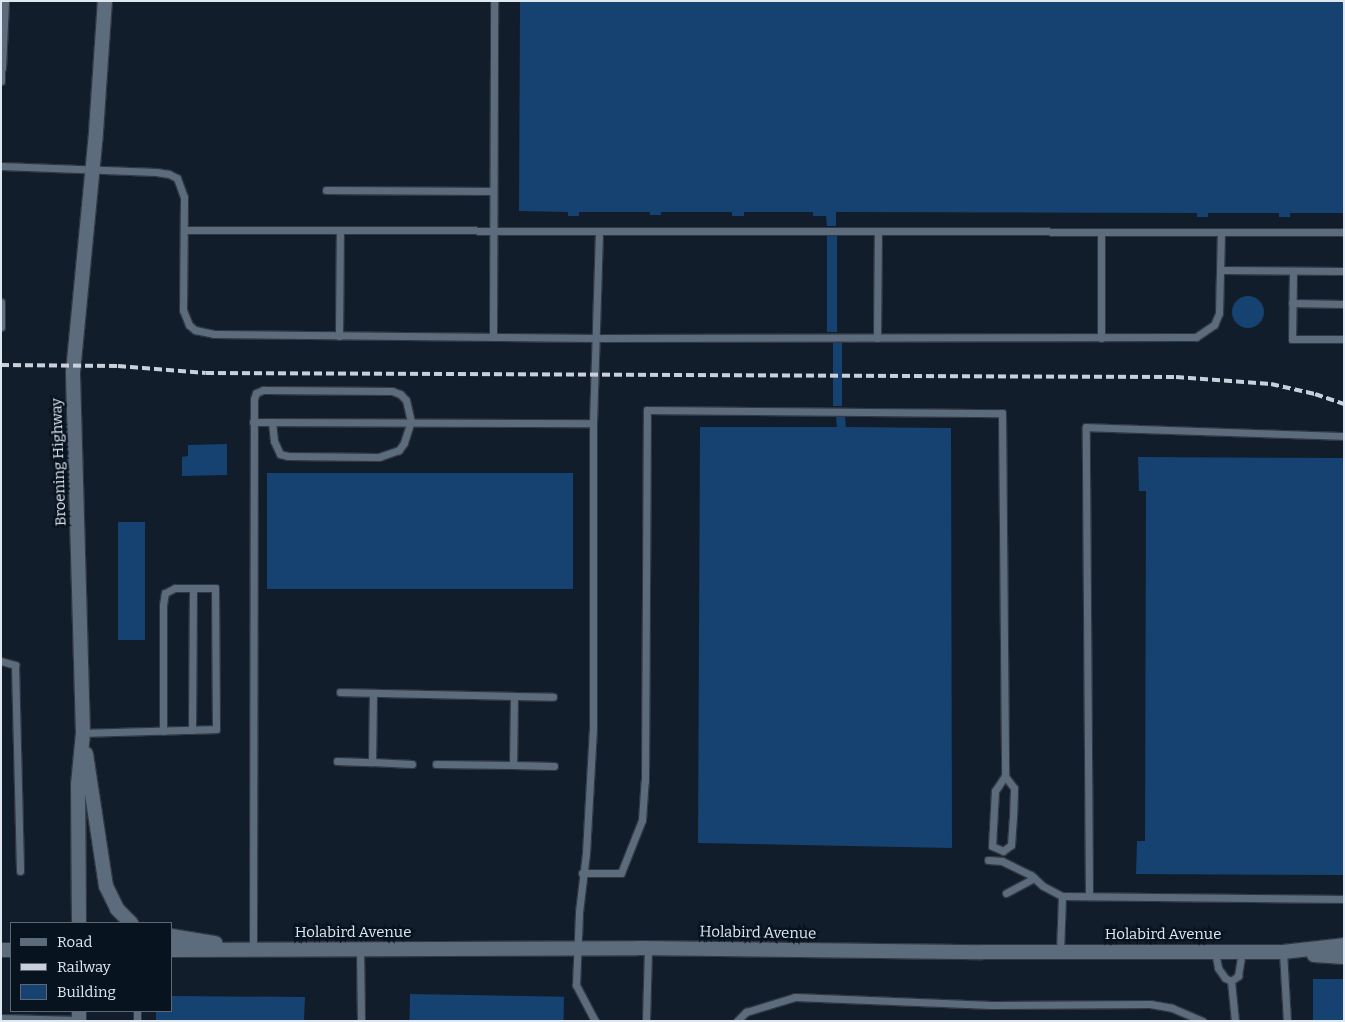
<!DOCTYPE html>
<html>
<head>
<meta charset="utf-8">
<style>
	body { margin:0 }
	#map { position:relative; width:1345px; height:1022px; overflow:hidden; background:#111d2a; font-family:Bitter,serif }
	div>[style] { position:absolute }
	.building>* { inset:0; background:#154270; transform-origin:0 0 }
	.round { border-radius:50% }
	.roads { filter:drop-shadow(1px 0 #323843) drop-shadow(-1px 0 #323843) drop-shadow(0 1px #323843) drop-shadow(0 -1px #323843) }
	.service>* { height:7px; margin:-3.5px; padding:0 3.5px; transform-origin:3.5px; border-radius:3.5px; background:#5d6c7c }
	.tertiary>* { height:14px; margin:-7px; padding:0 7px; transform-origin:7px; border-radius:7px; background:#5d6c7c }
	.secondary>* { height:14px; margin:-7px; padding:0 7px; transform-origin:7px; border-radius:7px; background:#5d6c7c }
	.rail>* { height:4px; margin-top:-2px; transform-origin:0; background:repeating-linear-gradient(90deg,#c8d0db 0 8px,transparent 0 12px) }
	span { translate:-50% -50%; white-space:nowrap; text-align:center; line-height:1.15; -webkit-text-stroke:4.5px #081320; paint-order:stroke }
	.street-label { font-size:15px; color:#dfe7f1 }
	.frame { position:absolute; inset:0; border:2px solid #dfe7f1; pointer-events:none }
	.legend { position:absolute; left:10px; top:922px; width:162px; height:90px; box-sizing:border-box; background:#081320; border:1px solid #5e6874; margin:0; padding:6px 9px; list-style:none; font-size:15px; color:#dfe7f1 }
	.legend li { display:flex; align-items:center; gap:10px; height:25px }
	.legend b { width:25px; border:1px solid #5e6874 }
</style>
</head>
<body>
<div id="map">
	<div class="building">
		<i style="clip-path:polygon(520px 1px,1344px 1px,1344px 213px,1290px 213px,1290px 217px,1279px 217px,1279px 213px,1208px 213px,1208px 217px,1197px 217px,1197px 213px,836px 212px,836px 226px,827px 226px,826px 216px,813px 216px,813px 212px,744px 212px,744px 216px,732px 216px,732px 212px,661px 212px,661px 215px,650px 215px,650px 212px,579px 212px,579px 216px,568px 216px,568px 212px,519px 211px)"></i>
		<i style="left:827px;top:236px;width:10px;height:96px"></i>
		<i class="round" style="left:1232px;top:296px;width:32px;height:32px"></i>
		<i style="left:833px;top:343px;width:9px;height:63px"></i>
		<i style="clip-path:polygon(836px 417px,845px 417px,846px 427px,951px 428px,952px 848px,698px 843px,700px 427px,837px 427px)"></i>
		<i style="clip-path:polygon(227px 444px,227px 475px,182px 476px,182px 457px,188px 456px,188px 445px)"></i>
		<i style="clip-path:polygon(1138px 457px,1344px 458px,1344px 875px,1136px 874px,1137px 841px,1145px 841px,1146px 491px,1139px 491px)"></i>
		<i style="left:267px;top:473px;width:306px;height:116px"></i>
		<i style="left:118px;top:522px;width:27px;height:118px"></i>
		<i style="left:1313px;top:979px;width:31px;height:42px"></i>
		<i style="left:410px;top:994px;width:154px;height:27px;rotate:1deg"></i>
		<i style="clip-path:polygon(171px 996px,305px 997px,304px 1021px,156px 1021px,156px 1011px,171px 1011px)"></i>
	</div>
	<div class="roads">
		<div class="service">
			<i style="left:1px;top:68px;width:13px;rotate:90deg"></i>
			<i style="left:2px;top:68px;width:67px;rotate:-87.4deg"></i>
			<i style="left:1px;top:166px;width:155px;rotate:2.2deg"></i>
			<i style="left:156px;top:172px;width:13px;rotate:9deg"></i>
			<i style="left:169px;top:174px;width:9px;rotate:27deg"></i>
			<i style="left:177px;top:178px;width:20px;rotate:70deg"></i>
			<i style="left:184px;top:197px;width:113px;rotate:90.5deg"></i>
			<i style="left:183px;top:310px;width:16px;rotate:68deg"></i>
			<i style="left:189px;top:325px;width:8px;rotate:40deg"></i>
			<i style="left:195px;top:330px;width:19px;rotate:12deg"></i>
			<i style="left:214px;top:334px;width:383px;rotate:0.6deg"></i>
			<i style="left:597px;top:338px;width:599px;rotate:-0.1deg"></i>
			<i style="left:1196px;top:337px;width:22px;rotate:-34deg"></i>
			<i style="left:1214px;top:325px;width:13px;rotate:-67deg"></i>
			<i style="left:1219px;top:313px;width:81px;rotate:-88.6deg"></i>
			<i style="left:326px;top:190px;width:167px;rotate:0.3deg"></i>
			<i style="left:184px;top:230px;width:1160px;rotate:0.1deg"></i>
			<i style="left:1101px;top:232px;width:106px;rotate:90deg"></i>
			<i style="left:1221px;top:270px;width:123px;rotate:0.5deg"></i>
			<i style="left:1293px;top:271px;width:68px;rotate:90.8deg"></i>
			<i style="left:1292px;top:339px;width:52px"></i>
			<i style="left:1px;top:302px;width:25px;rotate:90deg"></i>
			<i style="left:1292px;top:303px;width:52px;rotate:1.1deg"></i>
			<i style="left:339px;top:336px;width:105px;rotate:-89.5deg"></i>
			<i style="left:493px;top:337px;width:336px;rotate:-89.8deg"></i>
			<i style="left:877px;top:338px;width:107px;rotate:-89.5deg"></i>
			<i style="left:253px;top:422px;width:340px;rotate:0.2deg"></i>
			<i style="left:1px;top:661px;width:15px;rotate:16deg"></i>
			<i style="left:15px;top:665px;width:206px;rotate:88.6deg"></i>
			<i style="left:340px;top:692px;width:174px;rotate:1.3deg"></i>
			<i style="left:514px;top:696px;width:69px;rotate:90.8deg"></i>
			<i style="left:513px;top:765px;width:77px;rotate:-179.3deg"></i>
			<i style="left:373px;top:693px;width:69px;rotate:90.8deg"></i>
			<i style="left:372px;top:762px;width:40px;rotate:2.9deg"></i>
			<i style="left:514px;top:696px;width:39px;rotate:1deg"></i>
			<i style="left:163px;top:731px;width:126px;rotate:-90deg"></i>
			<i style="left:163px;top:605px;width:12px;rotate:-81deg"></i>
			<i style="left:165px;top:593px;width:11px;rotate:-27deg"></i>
			<i style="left:175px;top:588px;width:18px"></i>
			<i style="left:193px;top:588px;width:142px;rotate:90.4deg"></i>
			<i style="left:83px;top:733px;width:133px;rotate:-1.7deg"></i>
			<i style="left:216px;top:729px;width:141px;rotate:-90.4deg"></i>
			<i style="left:215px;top:588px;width:22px;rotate:180deg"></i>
			<i style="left:337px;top:761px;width:35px;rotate:2deg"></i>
			<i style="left:513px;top:765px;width:41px;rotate:1.4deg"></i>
			<i style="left:1003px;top:851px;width:10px;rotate:-37deg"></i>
			<i style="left:1011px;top:845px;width:27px;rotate:-86deg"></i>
			<i style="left:1013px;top:818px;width:30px;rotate:-88deg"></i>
			<i style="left:1014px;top:788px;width:15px;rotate:-127deg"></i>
			<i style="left:988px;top:860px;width:14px;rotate:4deg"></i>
			<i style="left:1002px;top:861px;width:32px;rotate:26deg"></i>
			<i style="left:1031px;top:875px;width:16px;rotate:43deg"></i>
			<i style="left:1043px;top:886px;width:21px;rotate:28deg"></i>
			<i style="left:582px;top:873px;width:39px"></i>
			<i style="left:621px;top:873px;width:57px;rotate:-68.4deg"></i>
			<i style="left:642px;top:820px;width:39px;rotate:-86deg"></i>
			<i style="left:645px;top:781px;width:371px;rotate:-89.7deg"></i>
			<i style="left:647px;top:410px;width:355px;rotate:0.5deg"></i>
			<i style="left:1002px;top:413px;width:363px;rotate:89.5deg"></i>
			<i style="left:1005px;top:776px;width:18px;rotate:124deg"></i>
			<i style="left:995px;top:791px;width:55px;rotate:93.1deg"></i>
			<i style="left:992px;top:846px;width:12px;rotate:24deg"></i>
			<i style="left:1006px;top:893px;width:32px;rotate:-28deg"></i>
			<i style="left:1089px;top:896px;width:469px;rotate:-90.4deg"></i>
			<i style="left:1086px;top:427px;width:258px;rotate:2deg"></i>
			<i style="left:253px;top:949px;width:550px;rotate:-89.9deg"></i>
			<i style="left:254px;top:399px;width:6px;rotate:-72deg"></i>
			<i style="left:256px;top:393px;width:8px;rotate:-23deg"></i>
			<i style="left:263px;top:390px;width:129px;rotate:0.4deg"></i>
			<i style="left:392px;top:391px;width:9px;rotate:21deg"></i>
			<i style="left:400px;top:394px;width:8px;rotate:45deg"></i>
			<i style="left:406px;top:400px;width:22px;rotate:77deg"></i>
			<i style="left:411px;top:421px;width:23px;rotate:108deg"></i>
			<i style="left:404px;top:443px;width:9px;rotate:126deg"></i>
			<i style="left:399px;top:450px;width:21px;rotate:161deg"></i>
			<i style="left:379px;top:457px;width:91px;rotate:-179.4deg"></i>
			<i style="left:288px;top:456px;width:8px;rotate:-166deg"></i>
			<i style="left:280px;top:454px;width:14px;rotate:-115deg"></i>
			<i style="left:274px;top:441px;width:19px;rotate:-96deg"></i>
			<i style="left:360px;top:949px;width:72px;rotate:89.2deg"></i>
			<i style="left:1060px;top:951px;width:55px;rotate:-87.9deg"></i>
			<i style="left:1062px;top:896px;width:282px;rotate:0.6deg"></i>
			<i style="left:1215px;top:952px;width:16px;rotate:79deg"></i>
			<i style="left:1218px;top:968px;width:12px;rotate:55deg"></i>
			<i style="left:1225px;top:978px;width:7px;rotate:27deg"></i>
			<i style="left:1231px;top:981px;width:9px;rotate:-36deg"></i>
			<i style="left:1238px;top:976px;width:24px;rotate:-81deg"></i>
			<i style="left:1283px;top:952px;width:69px;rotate:86.7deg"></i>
			<i style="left:1231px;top:981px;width:40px;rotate:84.3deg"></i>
			<i style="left:1px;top:1018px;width:78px;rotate:1.5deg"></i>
			<i style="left:137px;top:1021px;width:10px;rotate:-90deg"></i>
			<i style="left:595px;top:1021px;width:41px;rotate:-117.8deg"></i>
			<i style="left:576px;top:985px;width:73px;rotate:-87.6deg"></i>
			<i style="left:579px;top:912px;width:59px;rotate:-83.2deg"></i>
			<i style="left:586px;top:853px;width:127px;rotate:-86.8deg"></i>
			<i style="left:593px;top:726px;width:303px;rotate:-90deg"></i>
			<i style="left:593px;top:423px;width:191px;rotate:-88.2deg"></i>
			<i style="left:646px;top:1021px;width:73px;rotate:-88.4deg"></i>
			<i style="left:737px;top:1021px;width:13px;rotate:-45deg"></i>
			<i style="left:746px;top:1012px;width:51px;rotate:-17deg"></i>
			<i style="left:795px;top:997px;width:197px;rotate:2.3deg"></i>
			<i style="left:992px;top:1005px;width:158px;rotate:-0.4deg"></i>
			<i style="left:1150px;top:1004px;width:22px;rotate:10deg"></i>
			<i style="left:1172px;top:1008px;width:33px;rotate:23deg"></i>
		</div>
		<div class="tertiary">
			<i style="left:79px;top:1021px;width:10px;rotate:-90deg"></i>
		</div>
		<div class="secondary">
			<i style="left:86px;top:754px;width:134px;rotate:81.4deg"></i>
			<i style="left:106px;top:886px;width:25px;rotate:64deg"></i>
			<i style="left:117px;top:909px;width:20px;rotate:45deg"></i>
			<i style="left:79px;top:923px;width:138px;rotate:-90.4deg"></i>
			<i style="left:78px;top:785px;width:52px;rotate:-84.5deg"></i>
			<i style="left:83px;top:733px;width:361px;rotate:-91.6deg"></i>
			<i style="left:73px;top:372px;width:241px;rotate:-84.5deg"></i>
			<i style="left:96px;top:132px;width:131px;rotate:-86.1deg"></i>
			<i style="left:171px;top:936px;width:45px;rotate:9deg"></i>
			<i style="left:1px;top:950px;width:10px"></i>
			<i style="left:171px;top:950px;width:467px;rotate:-0.2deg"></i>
			<i style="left:638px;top:948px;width:344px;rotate:0.7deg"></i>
			<i style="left:982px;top:952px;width:301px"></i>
			<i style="left:1283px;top:952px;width:61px;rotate:-6.5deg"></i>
			<i style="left:1314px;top:955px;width:30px;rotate:4deg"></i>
		</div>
	</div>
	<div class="rail">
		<i style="left:1px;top:365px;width:117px;rotate:0.5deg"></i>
		<i style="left:118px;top:366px;width:88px;rotate:4.5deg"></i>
		<i style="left:206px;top:373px;width:970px;rotate:0.24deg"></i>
		<i style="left:1176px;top:377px;width:95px;rotate:4.2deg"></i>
		<i style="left:1271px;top:384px;width:45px;rotate:12.8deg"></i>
		<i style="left:1315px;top:394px;width:31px;rotate:19deg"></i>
	</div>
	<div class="street-label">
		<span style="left:59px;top:462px;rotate:-92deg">Broening Highway</span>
		<span style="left:353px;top:933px">Holabird Avenue</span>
		<span style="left:758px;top:933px;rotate:1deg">Holabird Avenue</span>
		<span style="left:1163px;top:935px">Holabird Avenue</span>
	</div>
	<div class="frame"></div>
	<ul class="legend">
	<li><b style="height:6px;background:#5d6c7c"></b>Road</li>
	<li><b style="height:6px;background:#c8d0db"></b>Railway</li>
	<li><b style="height:14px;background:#154270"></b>Building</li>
	</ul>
</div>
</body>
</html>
